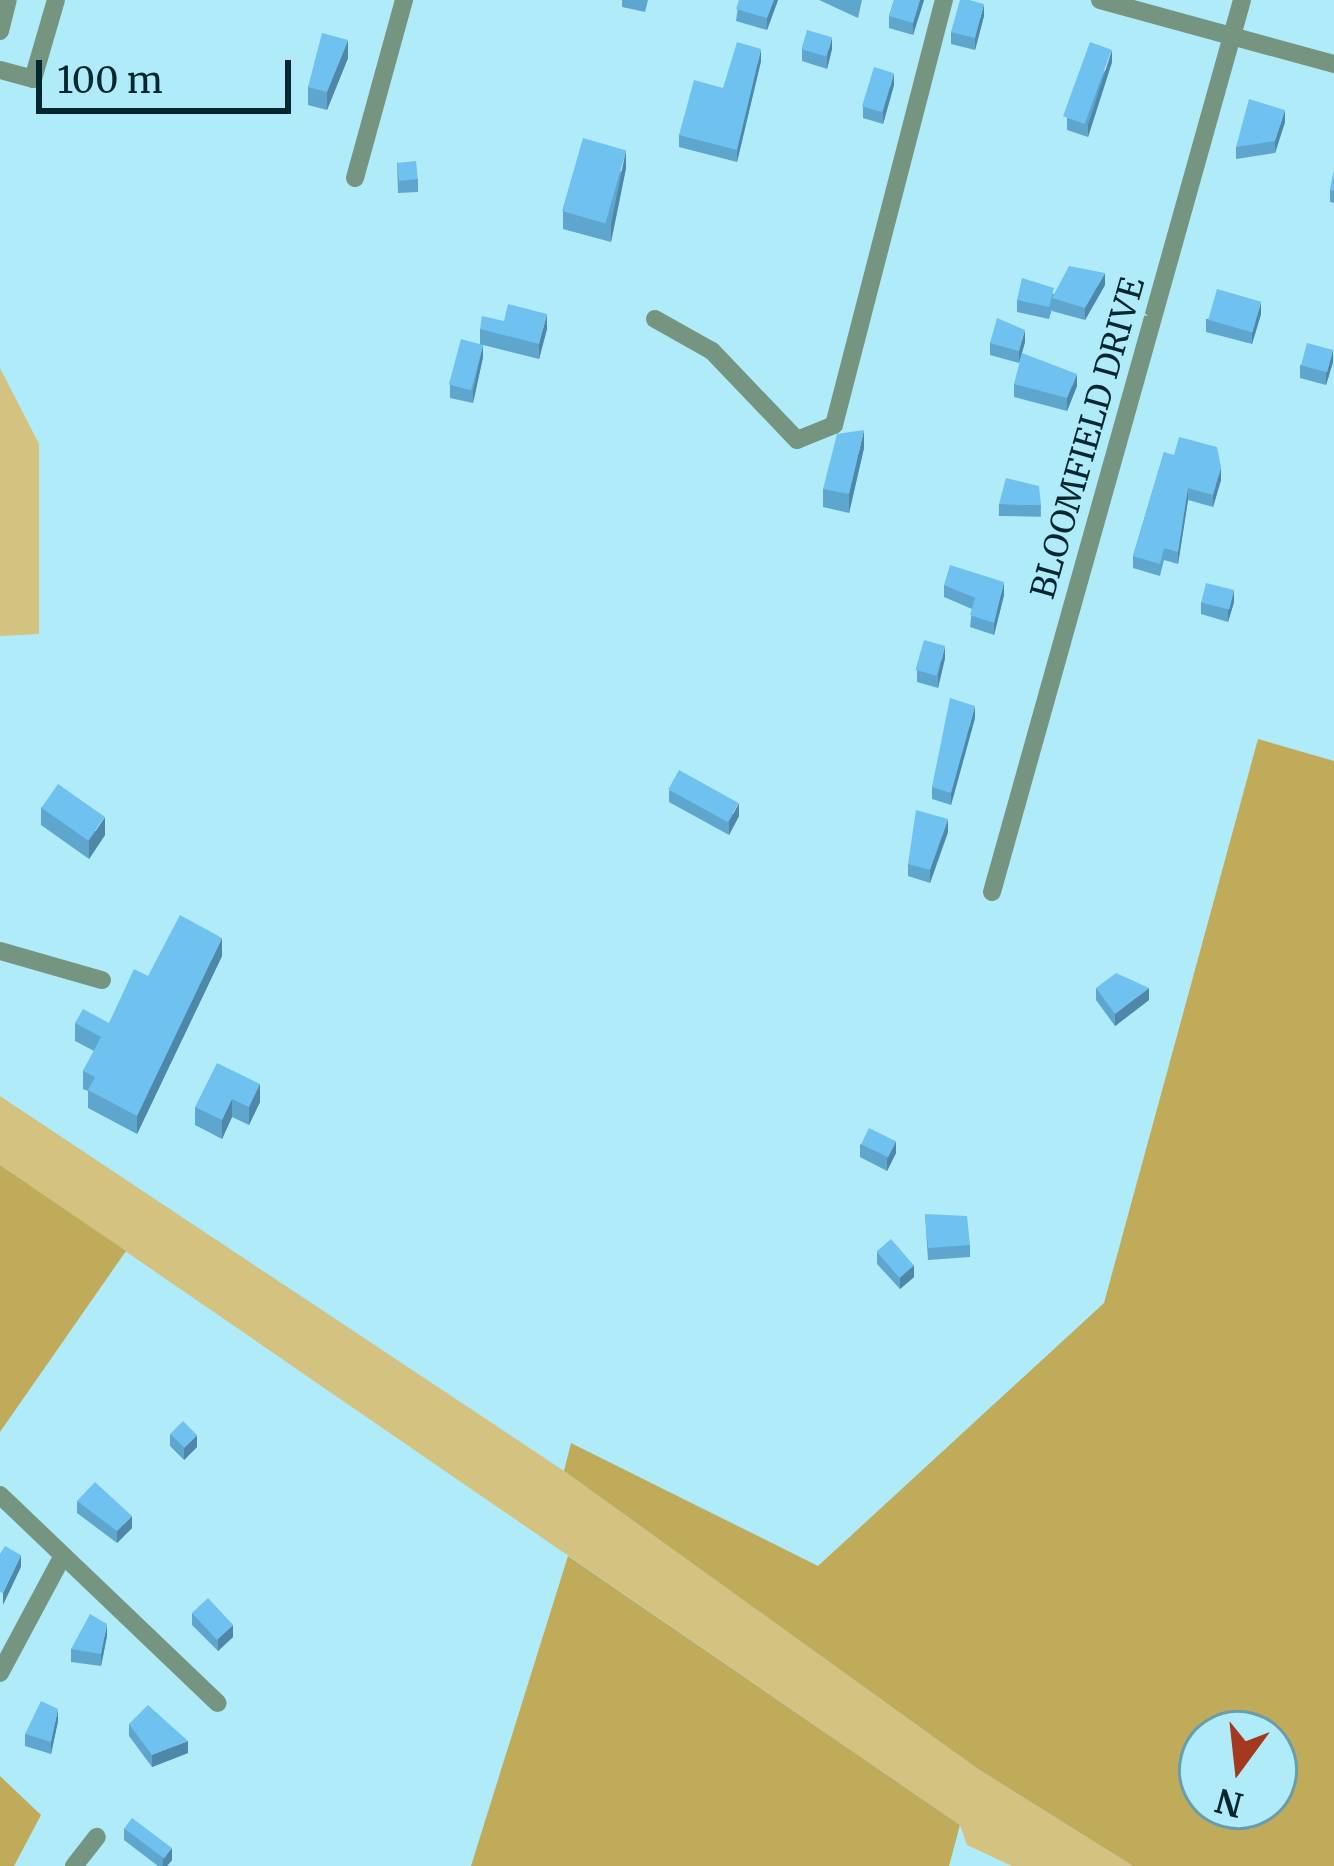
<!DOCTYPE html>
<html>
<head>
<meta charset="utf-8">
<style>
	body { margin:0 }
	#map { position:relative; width:1334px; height:1866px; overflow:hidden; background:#b0ebfa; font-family:Merriweather,serif }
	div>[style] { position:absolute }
	.green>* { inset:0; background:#d3c280 }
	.forest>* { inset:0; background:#c0ab5a }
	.minor>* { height:18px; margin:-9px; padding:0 9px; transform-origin:9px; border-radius:9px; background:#769580 }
	.wall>* { inset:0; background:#5fa6ce; transform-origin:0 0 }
	.shaded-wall>* { inset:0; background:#4e87a8 }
	.building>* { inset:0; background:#6fc1f0; transform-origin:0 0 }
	span { translate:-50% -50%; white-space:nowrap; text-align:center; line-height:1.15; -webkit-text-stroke:9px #b0ebfa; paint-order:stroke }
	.street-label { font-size:33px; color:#03272f }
	.north { position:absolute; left:1178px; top:1710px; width:120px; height:120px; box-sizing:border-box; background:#b0ebfa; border:3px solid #6b9da9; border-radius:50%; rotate:195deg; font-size:33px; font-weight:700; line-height:48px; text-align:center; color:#03272f }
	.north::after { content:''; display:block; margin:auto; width:42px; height:54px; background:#a33a20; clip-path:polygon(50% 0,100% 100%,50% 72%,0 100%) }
	.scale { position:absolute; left:36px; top:60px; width:255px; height:54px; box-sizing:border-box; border:6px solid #03272f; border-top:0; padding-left:15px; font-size:36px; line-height:42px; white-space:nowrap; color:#03272f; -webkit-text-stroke:9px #b0ebfa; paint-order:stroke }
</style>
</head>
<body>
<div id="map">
	<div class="green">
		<i style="clip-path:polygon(0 368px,39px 444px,39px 634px,0 636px)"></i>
		<i style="clip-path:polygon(0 1096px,564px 1471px,978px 1769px,1133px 1866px,1012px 1866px,967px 1845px,960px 1825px,0 1165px)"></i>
	</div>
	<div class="forest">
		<i style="clip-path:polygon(evenodd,1258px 739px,1334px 761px,1334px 1866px,1133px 1866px,978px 1769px,564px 1471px,571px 1443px,818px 1566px,1104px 1303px,1258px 739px,1202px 1734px,1274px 1734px,1274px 1806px,1202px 1806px,1202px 1734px)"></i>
		<i style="clip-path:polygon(0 1165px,126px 1251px,0 1432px)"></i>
		<i style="clip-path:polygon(568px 1556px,960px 1825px,949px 1866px,471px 1866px)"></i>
		<i style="clip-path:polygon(0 1776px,41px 1815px,14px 1866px,0 1866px)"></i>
	</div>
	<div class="minor">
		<i style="left:1100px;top:0;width:243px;rotate:15.3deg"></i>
		<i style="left:0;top:31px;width:32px;rotate:-76deg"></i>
		<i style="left:0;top:70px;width:34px;rotate:15deg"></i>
		<i style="left:33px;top:79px;width:82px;rotate:-73.8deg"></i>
		<i style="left:355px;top:178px;width:185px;rotate:-74.6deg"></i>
		<i style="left:655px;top:319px;width:65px;rotate:29.3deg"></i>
		<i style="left:712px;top:351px;width:123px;rotate:46.3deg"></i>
		<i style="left:797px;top:440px;width:40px;rotate:-22deg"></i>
		<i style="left:834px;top:425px;width:439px;rotate:-75.5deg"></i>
		<i style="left:992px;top:892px;width:926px;rotate:-74.34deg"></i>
		<i style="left:0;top:951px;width:106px;rotate:15.9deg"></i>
		<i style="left:0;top:1495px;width:301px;rotate:43.7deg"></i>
		<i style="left:0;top:1673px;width:127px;rotate:-61.8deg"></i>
		<i style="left:74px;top:1866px;width:37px;rotate:-52deg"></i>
	</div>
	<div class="wall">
		<i style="clip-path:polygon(622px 0,648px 0,645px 12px,622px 7px)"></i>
		<i style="clip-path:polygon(739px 0,778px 0,767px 30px,736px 21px)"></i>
		<i style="clip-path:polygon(819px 0,862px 0,858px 18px)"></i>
		<i style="clip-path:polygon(894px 0,924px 0,913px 35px,889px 28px,889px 16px)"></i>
		<i style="clip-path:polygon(984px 16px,975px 50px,951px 44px,951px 32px)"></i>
		<i style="clip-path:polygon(802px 49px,832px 49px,827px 69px,802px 61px)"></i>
		<i style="clip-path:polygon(348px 58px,327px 110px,308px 105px,308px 87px)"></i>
		<i style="clip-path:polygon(761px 61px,737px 162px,679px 147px,679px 135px,723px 88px)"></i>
		<i style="clip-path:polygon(1112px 62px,1088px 137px,1067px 130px,1067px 118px)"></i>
		<i style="clip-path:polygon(894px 85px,883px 124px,863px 118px,863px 106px)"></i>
		<i style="clip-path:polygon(1285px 122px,1275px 153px,1236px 159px,1236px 147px)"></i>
		<i style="clip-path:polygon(397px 162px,418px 179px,418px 192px,398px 193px)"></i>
		<i style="clip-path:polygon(626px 168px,611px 242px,563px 229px,563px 211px)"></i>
		<i style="clip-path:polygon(1334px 170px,1334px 203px,1330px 202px,1330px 190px)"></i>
		<i style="clip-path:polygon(1105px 285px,1085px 320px,1052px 311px,1052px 309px,1049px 319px,1017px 312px,1017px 300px)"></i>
		<i style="clip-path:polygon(1261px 314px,1252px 344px,1206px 332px,1206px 319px)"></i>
		<i style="clip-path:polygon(480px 329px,547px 329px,539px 359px,483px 345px,483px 357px,473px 403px,450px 398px,450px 385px,480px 344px)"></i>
		<i style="clip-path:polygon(1025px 342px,1019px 363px,990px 355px,990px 343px)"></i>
		<i style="clip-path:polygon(1333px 362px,1326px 385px,1300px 378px,1300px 365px)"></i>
		<i style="clip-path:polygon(1014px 384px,1077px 386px,1067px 411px,1014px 397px)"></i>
		<i style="clip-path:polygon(864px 448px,849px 513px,823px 507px,823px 489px)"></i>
		<i style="clip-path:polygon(1164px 452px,1221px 480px,1213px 507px,1188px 500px,1178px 564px,1164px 560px,1160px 576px,1133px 568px,1133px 556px)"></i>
		<i style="left:999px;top:504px;width:42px;height:12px;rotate:1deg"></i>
		<i style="clip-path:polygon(944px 585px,1004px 595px,994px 635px,970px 627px,972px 609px,944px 597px)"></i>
		<i style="clip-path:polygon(1201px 602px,1234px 602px,1228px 622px,1201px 614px)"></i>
		<i style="clip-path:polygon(945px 658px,938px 688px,917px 682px,917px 670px)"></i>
		<i style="clip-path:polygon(975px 718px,951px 805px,932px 799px,932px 787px)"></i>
		<i style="clip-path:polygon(669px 790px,739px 816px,729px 835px,669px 802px)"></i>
		<i style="clip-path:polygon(41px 807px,105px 835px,89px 859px,41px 825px)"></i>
		<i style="clip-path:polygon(948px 832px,930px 883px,908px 876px,908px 864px)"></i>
		<i style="clip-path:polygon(222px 956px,137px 1134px,88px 1108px,88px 1091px,83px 1089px,83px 1071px,94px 1051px,75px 1041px,75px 1023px,109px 1023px,148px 976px)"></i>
		<i style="clip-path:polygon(1096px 988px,1149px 1000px,1115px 1026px,1096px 1000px)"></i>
		<i style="clip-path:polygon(260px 1084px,260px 1102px,249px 1125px,232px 1117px,222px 1139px,195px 1125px,195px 1107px)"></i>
		<i style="clip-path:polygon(860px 1144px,896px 1153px,887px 1171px,860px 1157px)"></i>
		<i style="clip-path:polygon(925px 1214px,970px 1245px,970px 1257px,928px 1260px)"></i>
		<i style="clip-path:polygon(877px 1252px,914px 1277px,900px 1289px,877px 1264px)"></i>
		<i style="clip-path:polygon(170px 1434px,197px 1447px,184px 1460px,170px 1446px)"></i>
		<i style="clip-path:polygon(77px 1501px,132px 1528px,117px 1543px,77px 1513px)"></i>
		<i style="clip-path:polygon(192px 1613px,233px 1637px,218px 1651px,192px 1625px)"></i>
		<i style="clip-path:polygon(107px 1636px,101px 1666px,71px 1662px,71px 1649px)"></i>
		<i style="clip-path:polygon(58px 1721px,51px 1754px,25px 1746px,25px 1734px)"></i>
		<i style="clip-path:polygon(129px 1724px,188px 1753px,152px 1767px,129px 1736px)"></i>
		<i style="clip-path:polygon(124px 1828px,172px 1860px,167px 1866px,158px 1866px,124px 1840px)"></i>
	</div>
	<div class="shaded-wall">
		<i style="clip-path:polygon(774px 0,778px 0,767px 30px,767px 18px)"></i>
		<i style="clip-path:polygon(920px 0,924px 0,913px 35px,913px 23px)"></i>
		<i style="clip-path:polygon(984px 4px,984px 16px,975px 50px,975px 38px)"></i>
		<i style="clip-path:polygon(832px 37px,832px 49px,827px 69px,827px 56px)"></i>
		<i style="clip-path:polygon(348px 40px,348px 58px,327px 110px,327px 92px)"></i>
		<i style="clip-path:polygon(761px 49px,761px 61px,737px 162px,737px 150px)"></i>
		<i style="clip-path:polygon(1112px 50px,1112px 62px,1088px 137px,1088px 125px)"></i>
		<i style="clip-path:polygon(894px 73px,894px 85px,883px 124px,883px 112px)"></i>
		<i style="clip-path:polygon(1285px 110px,1285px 122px,1275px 153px,1275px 141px)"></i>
		<i style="clip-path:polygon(626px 150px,626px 168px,611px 242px,611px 224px)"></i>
		<i style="clip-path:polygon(1105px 273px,1105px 285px,1085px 320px,1085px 308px)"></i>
		<i style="clip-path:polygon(1261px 302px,1261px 314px,1252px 344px,1252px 332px)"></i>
		<i style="clip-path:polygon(547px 314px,547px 329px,539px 359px,539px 344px)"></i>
		<i style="clip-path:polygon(1025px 330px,1025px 342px,1019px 363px,1019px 351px)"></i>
		<i style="clip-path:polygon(483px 345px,483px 357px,473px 403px,473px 391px)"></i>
		<i style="clip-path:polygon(1333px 350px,1333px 362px,1326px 385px,1326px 373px)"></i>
		<i style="clip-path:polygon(1077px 374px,1077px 386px,1067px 411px,1067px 398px)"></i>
		<i style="clip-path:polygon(864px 430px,864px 448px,849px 513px,849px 494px)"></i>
		<i style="clip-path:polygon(1221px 467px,1221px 480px,1213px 507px,1213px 495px)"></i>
		<i style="clip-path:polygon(1188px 488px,1188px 500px,1178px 564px,1178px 552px)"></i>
		<i style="clip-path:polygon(1004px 582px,1004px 595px,994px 635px,994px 623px)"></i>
		<i style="clip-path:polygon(1234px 590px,1234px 602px,1228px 622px,1228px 610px)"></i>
		<i style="clip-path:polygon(945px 646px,945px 658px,938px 688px,938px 675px)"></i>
		<i style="clip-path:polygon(975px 706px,975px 718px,951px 805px,951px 793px)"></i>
		<i style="clip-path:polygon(739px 803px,739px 816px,729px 835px,729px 822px)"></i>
		<i style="clip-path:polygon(105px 817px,105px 835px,89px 859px,89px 841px)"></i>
		<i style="clip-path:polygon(948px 819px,948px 832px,930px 883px,930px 870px)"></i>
		<i style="clip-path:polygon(222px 938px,222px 956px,137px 1134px,137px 1116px)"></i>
		<i style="clip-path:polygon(1149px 988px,1149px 1000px,1115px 1026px,1115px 1014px)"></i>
		<i style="clip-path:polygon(260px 1084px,260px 1102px,249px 1125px,249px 1107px)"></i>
		<i style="clip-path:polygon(232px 1099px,232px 1117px,222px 1139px,222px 1120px)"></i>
		<i style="clip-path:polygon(896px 1141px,896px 1153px,887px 1171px,887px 1159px)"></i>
		<i style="clip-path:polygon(914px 1265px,914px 1277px,900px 1289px,900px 1277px)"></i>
		<i style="clip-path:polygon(197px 1435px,197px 1447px,184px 1460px,184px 1448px)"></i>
		<i style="clip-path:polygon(132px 1516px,132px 1528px,117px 1543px,117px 1531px)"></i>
		<i style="clip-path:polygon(21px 1555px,21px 1567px,3px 1605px,3px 1593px)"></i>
		<i style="clip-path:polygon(107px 1624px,107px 1636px,101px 1666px,101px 1654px)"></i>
		<i style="clip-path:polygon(233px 1625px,233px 1637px,218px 1651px,218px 1638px)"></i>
		<i style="clip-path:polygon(58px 1709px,58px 1721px,51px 1754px,51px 1742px)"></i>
		<i style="clip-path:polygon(188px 1741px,188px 1753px,152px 1767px,152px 1755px)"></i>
		<i style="clip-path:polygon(172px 1848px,172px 1860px,167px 1866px,163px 1866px,163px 1858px)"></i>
	</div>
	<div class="building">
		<i style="clip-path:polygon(739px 0,774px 0,767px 18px,736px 9px)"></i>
		<i style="clip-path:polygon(894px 0,920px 0,913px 23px,889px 16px)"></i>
		<i style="clip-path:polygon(960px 0,969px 0,984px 4px,975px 38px,951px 32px)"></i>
		<i style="left:807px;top:30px;width:26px;height:20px;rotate:16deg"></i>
		<i style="clip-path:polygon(322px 33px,348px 40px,327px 92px,308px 87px)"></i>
		<i style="clip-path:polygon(737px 42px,761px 49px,737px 150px,679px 135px,694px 80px,723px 88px)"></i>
		<i style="left:1090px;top:42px;width:23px;height:79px;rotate:20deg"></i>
		<i style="left:874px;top:67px;width:21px;height:41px;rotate:17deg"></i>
		<i style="clip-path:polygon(1249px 99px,1285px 110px,1275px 141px,1236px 147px)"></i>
		<i style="left:583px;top:138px;width:45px;height:76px;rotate:16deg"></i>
		<i style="left:416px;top:161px;width:18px;height:19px;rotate:84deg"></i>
		<i style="clip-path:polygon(1334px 170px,1334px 191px,1330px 190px)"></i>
		<i style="clip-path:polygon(1069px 266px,1105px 273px,1085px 308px,1052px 298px)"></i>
		<i style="clip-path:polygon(1022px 278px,1054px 288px,1049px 307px,1017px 300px)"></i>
		<i style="left:1217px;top:289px;width:46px;height:32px;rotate:16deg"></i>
		<i style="clip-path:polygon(508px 304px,547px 314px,539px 344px,480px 329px,482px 316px,504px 321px)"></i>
		<i style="clip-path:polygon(997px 318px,1025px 330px,1019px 351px,990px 343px)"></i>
		<i style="left:461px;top:339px;width:23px;height:47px;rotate:15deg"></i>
		<i style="left:1307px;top:343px;width:27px;height:23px;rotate:15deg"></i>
		<i style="clip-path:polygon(1022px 353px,1077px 374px,1067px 398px,1014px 384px)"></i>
		<i style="clip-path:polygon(864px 430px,849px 494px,823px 489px,837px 434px)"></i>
		<i style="clip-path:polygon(1179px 437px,1217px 447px,1221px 467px,1213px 495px,1188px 488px,1178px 552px,1164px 548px,1160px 564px,1133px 556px,1164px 452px,1174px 455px)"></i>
		<i style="clip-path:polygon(1006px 478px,1039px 486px,1041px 505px,999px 504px)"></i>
		<i style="clip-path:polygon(950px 565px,1004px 582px,994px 623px,970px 615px,975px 598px,944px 585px)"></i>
		<i style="left:1206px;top:583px;width:29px;height:20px;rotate:14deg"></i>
		<i style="left:924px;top:640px;width:22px;height:31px;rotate:16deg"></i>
		<i style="clip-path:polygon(950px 698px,975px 706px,951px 793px,932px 787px)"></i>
		<i style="left:679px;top:770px;width:68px;height:22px;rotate:29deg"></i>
		<i style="left:58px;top:784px;width:57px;height:29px;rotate:35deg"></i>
		<i style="clip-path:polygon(916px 810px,948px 819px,930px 870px,908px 864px)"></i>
		<i style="clip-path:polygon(180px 915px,222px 938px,137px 1116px,88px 1090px,95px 1077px,83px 1071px,101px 1037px,75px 1023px,83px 1009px,109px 1023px,134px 969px,148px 976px)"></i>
		<i style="clip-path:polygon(1116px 973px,1149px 988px,1115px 1014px,1096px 988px)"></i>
		<i style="clip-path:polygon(217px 1063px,260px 1084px,249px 1107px,232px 1099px,222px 1120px,195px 1107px)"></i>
		<i style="left:869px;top:1128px;width:30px;height:18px;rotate:26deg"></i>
		<i style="clip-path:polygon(925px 1214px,967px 1216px,970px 1245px,928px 1248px)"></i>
		<i style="left:891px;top:1239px;width:35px;height:19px;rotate:49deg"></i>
		<i style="left:183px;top:1421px;width:20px;height:18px;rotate:45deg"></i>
		<i style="clip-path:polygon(95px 1482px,132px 1516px,117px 1531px,77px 1501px)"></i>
		<i style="clip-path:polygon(5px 1546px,21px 1555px,3px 1593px,0 1592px,0 1554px)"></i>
		<i style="left:208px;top:1598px;width:37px;height:22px;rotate:47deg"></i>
		<i style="clip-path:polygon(90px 1614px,107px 1624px,101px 1654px,71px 1649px)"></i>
		<i style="clip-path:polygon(41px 1701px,58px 1709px,51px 1742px,25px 1734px)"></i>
		<i style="clip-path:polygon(148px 1705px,188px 1741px,152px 1755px,129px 1724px)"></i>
		<i style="left:132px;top:1818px;width:50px;height:13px;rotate:37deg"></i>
	</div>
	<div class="street-label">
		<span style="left:1088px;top:438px;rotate:-74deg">BLOOMFIELD DRIVE</span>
	</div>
	<div class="north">N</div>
	<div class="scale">100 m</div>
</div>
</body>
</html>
